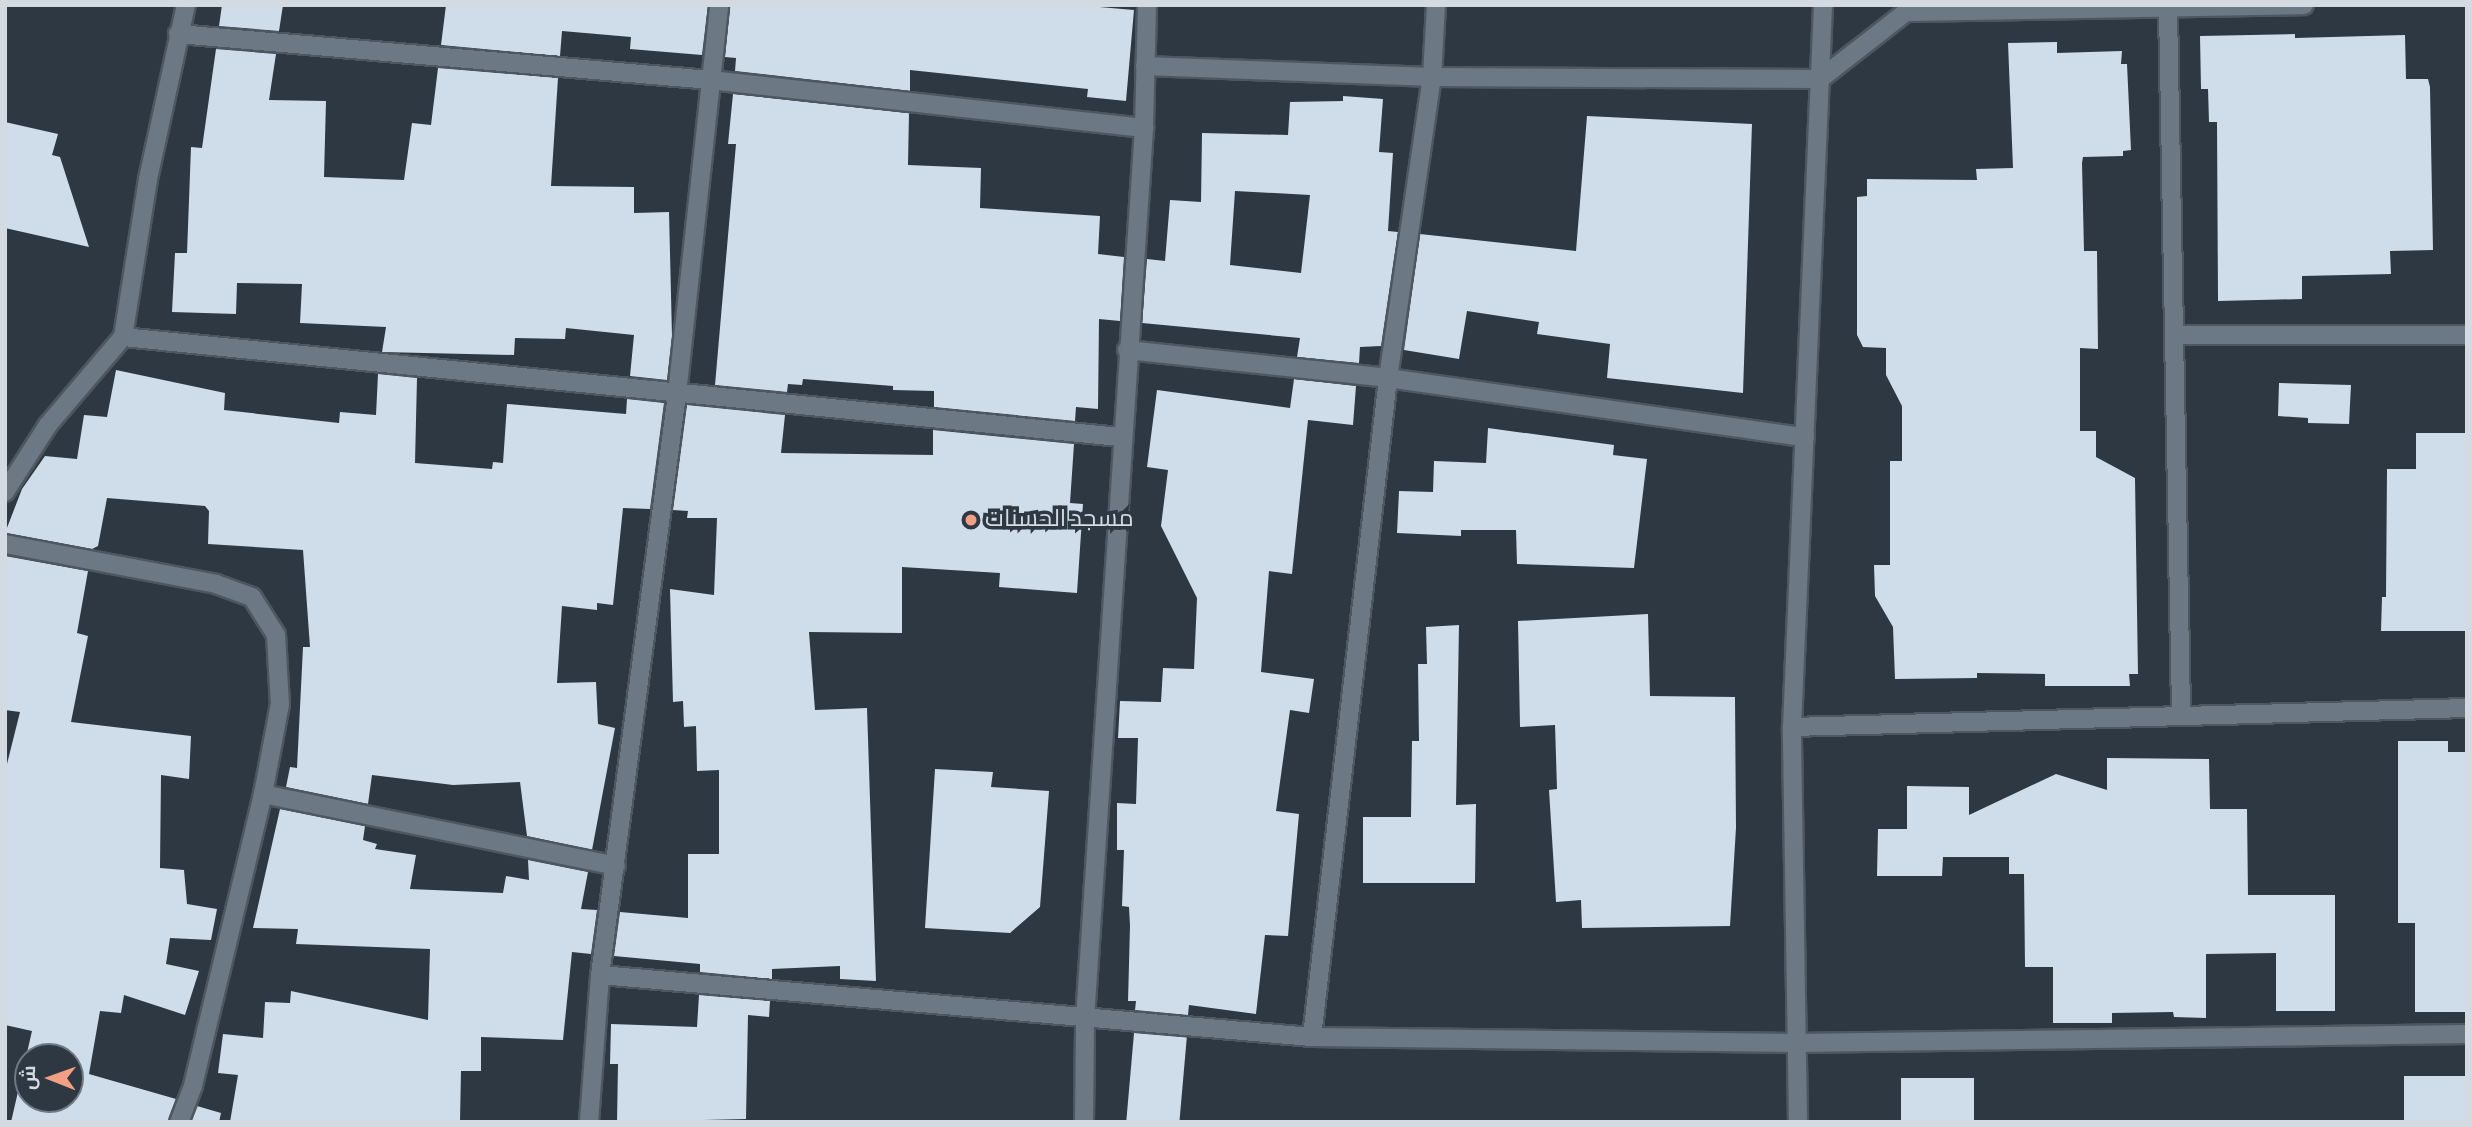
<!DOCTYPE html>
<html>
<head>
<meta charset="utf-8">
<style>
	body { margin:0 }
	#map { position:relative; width:2472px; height:1127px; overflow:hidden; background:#2d3842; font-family:"Alegreya Sans",Cairo,sans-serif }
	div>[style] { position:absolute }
	.building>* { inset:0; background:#cfdcea; transform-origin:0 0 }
	.roads { filter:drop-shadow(2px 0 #4e5760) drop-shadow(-2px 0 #4e5760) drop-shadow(0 2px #4e5760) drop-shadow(0 -2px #4e5760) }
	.minor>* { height:18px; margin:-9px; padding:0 9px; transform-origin:9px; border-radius:9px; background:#6c7884 }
	.dots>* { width:19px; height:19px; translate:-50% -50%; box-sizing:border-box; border:4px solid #2d3842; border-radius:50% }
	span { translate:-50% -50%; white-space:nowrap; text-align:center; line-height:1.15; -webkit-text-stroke:7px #2d3842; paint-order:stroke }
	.poi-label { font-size:24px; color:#d3dae1 }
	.left { translate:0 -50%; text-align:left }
	.frame { position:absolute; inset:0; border:7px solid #d3dae1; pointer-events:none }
	.north { position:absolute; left:14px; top:1043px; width:70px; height:70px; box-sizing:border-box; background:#2d3842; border:2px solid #6f7982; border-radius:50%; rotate:271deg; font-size:19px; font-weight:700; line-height:28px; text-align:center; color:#d3dae1 }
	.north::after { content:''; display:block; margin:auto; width:24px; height:32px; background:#f39f84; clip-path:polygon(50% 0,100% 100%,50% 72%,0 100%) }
</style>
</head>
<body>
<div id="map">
	<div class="building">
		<i style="clip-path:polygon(222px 5px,283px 5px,279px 31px,219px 26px)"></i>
		<i style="clip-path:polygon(446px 5px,553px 6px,708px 5px,702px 55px,630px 49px,631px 37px,562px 31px,560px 56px,441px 45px)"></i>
		<i style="clip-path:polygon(730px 5px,1076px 5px,1134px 10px,1126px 101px,1087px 97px,1088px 89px,910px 70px,910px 91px,735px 71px,736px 58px,725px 57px)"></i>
		<i style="clip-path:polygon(2295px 34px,2295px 38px,2405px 35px,2406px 79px,2428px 79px,2430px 87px,2433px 250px,2390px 251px,2391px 274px,2302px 276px,2302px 299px,2218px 301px,2217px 122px,2209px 122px,2208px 89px,2201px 89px,2200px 36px)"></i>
		<i style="clip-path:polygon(2057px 42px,2057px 53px,2122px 51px,2121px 64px,2127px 64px,2131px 150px,2123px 151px,2123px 156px,2083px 157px,2082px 163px,2084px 251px,2097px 251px,2098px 349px,2080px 348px,2080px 431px,2096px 431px,2096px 457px,2135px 478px,2138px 674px,2129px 674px,2130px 686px,2045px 686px,2045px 674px,1977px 673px,1977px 678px,1895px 679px,1893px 627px,1875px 596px,1874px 565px,1890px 565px,1890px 461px,1902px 461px,1902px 406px,1886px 375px,1886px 348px,1863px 347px,1857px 335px,1857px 197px,1867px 196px,1867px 179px,1977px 180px,1976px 169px,2013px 168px,2008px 43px)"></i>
		<i style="clip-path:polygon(216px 49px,276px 54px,269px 100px,326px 101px,324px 177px,404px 180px,412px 123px,431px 125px,438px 68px,558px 78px,551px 186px,634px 187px,634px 213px,669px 212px,672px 336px,667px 380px,630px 376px,634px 335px,566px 328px,565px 339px,515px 338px,514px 355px,382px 352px,386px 327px,300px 323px,302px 284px,237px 283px,236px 314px,172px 312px,175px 253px,187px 253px,191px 147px,202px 148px)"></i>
		<i style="clip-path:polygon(733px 94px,909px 113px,908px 165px,981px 168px,980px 208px,1100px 216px,1098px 254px,1124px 257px,1120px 321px,1099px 319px,1098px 409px,1076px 407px,1075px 421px,934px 407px,934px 391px,893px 390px,893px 386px,803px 379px,802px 385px,788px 384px,787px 392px,715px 385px,736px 144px,728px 144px)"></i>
		<i style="clip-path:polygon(evenodd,1343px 96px,1383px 99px,1379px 152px,1393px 153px,1388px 231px,1398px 232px,1381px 346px,1360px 347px,1359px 363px,1297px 357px,1300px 338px,1142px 323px,1147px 259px,1165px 261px,1170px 200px,1201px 202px,1202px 133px,1288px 135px,1290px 102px,1343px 101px,1343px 96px,1235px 191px,1310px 195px,1301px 273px,1230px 265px,1235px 191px)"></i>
		<i style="clip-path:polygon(1587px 116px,1752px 124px,1743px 393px,1607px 378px,1610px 344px,1537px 334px,1539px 322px,1467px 311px,1459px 359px,1404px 350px,1420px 234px,1576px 251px)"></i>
		<i style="clip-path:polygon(5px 122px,58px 134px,52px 155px,60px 157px,89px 247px,5px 228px)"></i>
		<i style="clip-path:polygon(116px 370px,225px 393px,224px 410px,339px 423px,340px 412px,376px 415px,378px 374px,417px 378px,415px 463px,492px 469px,493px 462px,503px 463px,507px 404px,626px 414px,627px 399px,664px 403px,650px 509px,623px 508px,613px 605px,597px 603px,597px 610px,562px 606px,557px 683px,596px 682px,598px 724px,615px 728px,592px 850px,527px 836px,520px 782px,453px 785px,372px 775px,368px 804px,286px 787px,290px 767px,297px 768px,303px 647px,310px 647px,303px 550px,208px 544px,209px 511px,205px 506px,107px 498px,98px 546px,92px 549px,5px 533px,22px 489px,45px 456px,77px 459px,84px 415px,107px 417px)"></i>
		<i style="clip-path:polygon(1294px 379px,1356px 386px,1353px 425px,1308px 420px,1292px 574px,1269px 571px,1261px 672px,1314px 679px,1309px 713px,1290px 710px,1276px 811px,1299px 814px,1288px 936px,1265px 935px,1256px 1014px,1189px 1005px,1188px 1015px,1135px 1010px,1136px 1001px,1128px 1001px,1130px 926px,1129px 907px,1122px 906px,1124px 850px,1117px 850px,1117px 803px,1136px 804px,1138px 738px,1118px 738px,1120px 701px,1161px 702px,1163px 668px,1194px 669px,1197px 598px,1161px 526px,1168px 470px,1147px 467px,1157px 390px,1290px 408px)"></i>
		<i style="clip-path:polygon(2279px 383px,2351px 385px,2349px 424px,2308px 423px,2308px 418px,2278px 416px)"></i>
		<i style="clip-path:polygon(687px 405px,785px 415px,781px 453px,933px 455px,933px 430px,1074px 444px,1070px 503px,1083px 504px,1077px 593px,999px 587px,1000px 573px,902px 567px,902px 633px,809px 632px,815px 710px,867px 708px,876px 981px,840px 979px,840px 966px,772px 969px,772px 979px,700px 972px,700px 964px,614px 956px,620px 912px,688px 918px,688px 854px,719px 854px,719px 770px,697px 771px,696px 726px,684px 727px,683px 701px,673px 702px,670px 589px,714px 595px,717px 518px,687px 518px,688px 511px,673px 510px)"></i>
		<i style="clip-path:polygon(1488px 428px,1614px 445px,1613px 455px,1647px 459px,1634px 568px,1517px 564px,1516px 530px,1461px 530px,1461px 536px,1397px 533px,1399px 491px,1433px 492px,1434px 461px,1486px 463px)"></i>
		<i style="clip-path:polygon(2416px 433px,2467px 433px,2467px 631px,2381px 631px,2382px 597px,2386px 597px,2387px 469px,2416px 469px)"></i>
		<i style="clip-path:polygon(evenodd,5px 556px,88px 571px,77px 633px,88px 636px,71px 722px,191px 736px,189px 779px,161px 775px,160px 868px,184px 870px,187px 904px,217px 909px,211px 940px,170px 938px,166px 964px,199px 971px,185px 1015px,124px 995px,121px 1013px,100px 1011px,89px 1074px,176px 1099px,168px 1122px,11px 1122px,32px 1031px,5px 1025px,5px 772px,20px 712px,5px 710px,5px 556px,28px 1057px,70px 1057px,70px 1099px,28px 1099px,28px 1057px)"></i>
		<i style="clip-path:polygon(1648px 614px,1650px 696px,1735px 697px,1736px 828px,1730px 926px,1582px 928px,1581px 900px,1556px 902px,1549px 790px,1557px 789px,1555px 725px,1520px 727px,1518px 621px)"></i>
		<i style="clip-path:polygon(1459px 625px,1456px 805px,1476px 804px,1475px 883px,1363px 883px,1363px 817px,1411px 817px,1412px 741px,1419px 741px,1418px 664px,1427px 664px,1426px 627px)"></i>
		<i style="clip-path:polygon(2398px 741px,2448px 741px,2448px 752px,2467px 752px,2467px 1012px,2415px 1012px,2415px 923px,2398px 923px)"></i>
		<i style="clip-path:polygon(2107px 758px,2209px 759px,2210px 809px,2247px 809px,2248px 895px,2335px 895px,2335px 1011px,2276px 1011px,2276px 953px,2206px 954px,2206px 1018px,2174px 1017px,2173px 1012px,2112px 1013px,2112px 1023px,2053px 1023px,2053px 967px,2025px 967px,2024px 874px,2009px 874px,2009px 857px,1943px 857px,1942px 876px,1877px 876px,1878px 829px,1907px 829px,1907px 786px,1969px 787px,1969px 815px,2056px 774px,2107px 790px)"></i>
		<i style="clip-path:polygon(935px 769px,993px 772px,991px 787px,1049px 791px,1040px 907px,1010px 933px,925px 928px)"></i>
		<i style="clip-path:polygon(280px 809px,365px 826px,363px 840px,377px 844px,375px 849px,416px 855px,410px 889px,503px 893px,506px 876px,529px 880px,528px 860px,588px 872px,581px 909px,597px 910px,591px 954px,572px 952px,563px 1040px,481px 1037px,481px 1071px,461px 1071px,460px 1122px,230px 1122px,238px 1075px,218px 1073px,223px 1034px,263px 1038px,265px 1002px,290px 1003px,291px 991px,428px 1020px,430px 949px,296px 944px,298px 929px,253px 928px)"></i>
		<i style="clip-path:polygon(699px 995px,770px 1001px,769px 1017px,748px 1015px,746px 1119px,617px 1122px,618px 1064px,610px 1064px,611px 1024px,697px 1027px)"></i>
		<i style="left:1134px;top:1033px;width:53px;height:89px;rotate:5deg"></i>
		<i style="left:2404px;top:1076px;width:63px;height:46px"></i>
		<i style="left:1974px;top:1078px;width:44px;height:73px;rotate:90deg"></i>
		<i style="clip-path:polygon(197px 1106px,221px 1113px,219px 1122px,191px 1122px)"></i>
	</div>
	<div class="roads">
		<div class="minor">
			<i style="left:2168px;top:9px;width:704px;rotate:88.94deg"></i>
			<i style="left:178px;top:34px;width:534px;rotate:4.94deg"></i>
			<i style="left:710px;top:80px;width:437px;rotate:6.3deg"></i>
			<i style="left:1145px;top:66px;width:287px;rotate:2.2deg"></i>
			<i style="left:1432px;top:77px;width:388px;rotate:0.3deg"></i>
			<i style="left:1820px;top:79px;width:109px;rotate:-37.9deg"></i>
			<i style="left:1906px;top:12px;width:398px;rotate:-1deg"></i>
			<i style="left:2175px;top:335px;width:292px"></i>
			<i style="left:123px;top:337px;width:1002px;rotate:5.73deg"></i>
			<i style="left:1127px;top:350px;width:262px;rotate:6.1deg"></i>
			<i style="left:1388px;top:378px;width:421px;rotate:8.1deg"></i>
			<i style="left:5px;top:492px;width:80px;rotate:-57.3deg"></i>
			<i style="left:48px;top:425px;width:116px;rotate:-49.6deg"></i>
			<i style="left:123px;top:337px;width:160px;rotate:-81deg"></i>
			<i style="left:148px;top:179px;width:178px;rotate:-77.7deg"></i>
			<i style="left:5px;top:544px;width:215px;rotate:10.7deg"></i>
			<i style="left:216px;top:584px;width:38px;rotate:20deg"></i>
			<i style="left:252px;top:597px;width:45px;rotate:57.7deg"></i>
			<i style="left:276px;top:635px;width:69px;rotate:86.7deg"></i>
			<i style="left:280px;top:704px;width:92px;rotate:100.7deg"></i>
			<i style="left:263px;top:794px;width:300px;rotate:103.5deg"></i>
			<i style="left:193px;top:1086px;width:39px;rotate:111deg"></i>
			<i style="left:1792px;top:727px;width:675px;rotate:-1.61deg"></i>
			<i style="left:263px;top:794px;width:360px;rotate:11.5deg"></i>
			<i style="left:600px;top:975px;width:715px;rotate:4.98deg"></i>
			<i style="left:1312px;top:1037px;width:484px;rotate:0.7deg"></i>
			<i style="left:1796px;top:1043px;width:671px;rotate:-0.77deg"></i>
			<i style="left:1312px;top:1037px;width:663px;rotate:-83.42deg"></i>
			<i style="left:1388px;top:378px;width:304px;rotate:-81.7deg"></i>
			<i style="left:1432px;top:77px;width:72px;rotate:-86.8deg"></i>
			<i style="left:589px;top:1122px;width:147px;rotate:-85.7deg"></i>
			<i style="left:600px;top:975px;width:586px;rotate:-82.45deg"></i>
			<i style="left:677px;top:394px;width:391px;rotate:-83.8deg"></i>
			<i style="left:1084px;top:1122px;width:103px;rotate:-89.4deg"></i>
			<i style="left:1085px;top:1019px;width:893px;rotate:-86.21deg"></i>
			<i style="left:1144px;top:128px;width:123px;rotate:-88.6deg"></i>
			<i style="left:1798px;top:1122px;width:395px;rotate:-90.9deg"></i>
			<i style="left:1792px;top:727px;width:723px;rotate:-87.54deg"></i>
		</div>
	</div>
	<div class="dots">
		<i style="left:971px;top:520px;background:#f39f84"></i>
	</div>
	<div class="poi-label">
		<span class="left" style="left:985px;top:520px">مسجد الحسنات</span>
	</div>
	<div class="frame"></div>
	<div class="north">ش</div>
</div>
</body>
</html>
